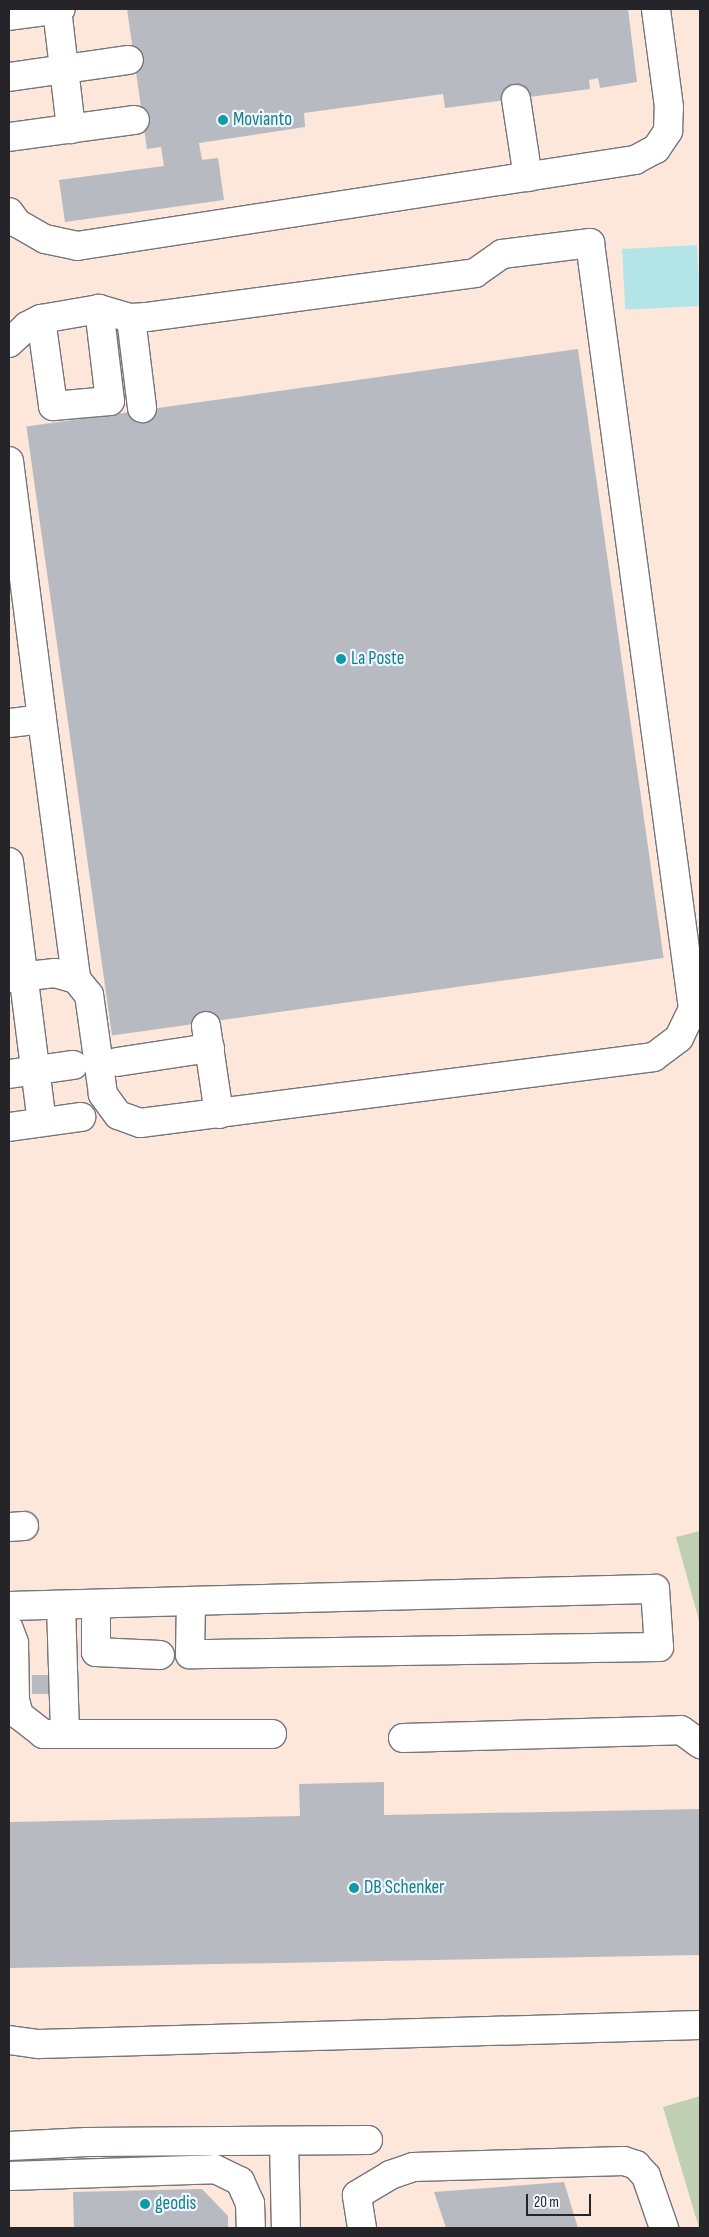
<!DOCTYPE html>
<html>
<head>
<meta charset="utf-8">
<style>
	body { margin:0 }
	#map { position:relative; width:709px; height:2237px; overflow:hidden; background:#f3f5fe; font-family:"Sofia Sans Condensed",sans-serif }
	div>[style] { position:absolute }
	.industrial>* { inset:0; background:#fde7da; transform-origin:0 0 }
	.green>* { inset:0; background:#bfd0b2 }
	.water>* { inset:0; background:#b3e5e8; transform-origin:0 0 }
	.building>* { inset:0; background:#b8bac2; transform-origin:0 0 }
	.roads { filter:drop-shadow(1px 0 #73757c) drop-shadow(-1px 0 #73757c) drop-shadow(0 1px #73757c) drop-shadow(0 -1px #73757c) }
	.minor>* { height:28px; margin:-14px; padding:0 14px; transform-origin:14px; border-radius:14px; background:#fff }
	.dots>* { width:14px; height:14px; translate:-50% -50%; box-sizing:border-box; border:2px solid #f3f5fe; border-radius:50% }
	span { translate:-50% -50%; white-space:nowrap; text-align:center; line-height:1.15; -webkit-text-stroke:4.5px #f3f5fe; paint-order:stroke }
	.culture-label { font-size:19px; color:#0d838f }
	.left { translate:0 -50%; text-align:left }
	.frame { position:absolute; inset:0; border:10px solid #252529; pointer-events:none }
	.scale { position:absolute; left:526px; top:2194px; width:65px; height:22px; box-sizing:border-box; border:2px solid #252529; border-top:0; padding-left:6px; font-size:15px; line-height:18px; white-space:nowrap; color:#252529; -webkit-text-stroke:4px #f3f5fe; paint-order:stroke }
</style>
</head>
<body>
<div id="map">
	<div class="industrial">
		<i style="left:9px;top:9px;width:691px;height:2219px"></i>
	</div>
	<div class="green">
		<i style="clip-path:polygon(700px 1531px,700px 1624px,676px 1537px)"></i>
		<i style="clip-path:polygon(700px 2096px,700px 2228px,699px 2228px,663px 2107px)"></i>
	</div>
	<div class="water">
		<i style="left:697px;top:245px;width:61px;height:75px;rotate:87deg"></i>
	</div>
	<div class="building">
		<i style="clip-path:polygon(127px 9px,628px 9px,637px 82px,600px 88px,598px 78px,589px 80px,590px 89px,445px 108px,443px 94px,304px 113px,305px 127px,199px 143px,202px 160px,218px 158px,224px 200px,65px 222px,59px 180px,164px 166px,161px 147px,147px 149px)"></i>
		<i style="left:578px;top:349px;width:615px;height:557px;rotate:82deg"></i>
		<i style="left:32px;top:1675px;width:17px;height:19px"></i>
		<i style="clip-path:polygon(384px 1782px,384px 1815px,700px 1809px,700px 1955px,9px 1968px,9px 1822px,300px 1816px,299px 1784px)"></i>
		<i style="clip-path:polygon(564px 2182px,578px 2228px,446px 2228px,434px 2192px)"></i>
		<i style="clip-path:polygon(202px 2189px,228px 2216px,228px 2228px,74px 2228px,73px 2192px)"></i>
	</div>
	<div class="roads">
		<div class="minor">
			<i style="left:57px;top:9px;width:121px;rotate:83.3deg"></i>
			<i style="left:9px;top:16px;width:52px;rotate:-7.7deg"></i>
			<i style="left:9px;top:77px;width:121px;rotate:-8.1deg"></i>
			<i style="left:516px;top:99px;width:79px;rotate:81.3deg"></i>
			<i style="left:9px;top:137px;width:127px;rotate:-7.7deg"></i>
			<i style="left:9px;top:212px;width:14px;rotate:54deg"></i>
			<i style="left:17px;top:223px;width:32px;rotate:30deg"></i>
			<i style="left:45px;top:239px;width:33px;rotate:12deg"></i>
			<i style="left:77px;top:246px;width:565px;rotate:-8.76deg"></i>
			<i style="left:635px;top:160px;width:24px;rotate:-28deg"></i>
			<i style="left:656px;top:149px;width:22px;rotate:-56deg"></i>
			<i style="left:668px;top:131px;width:24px;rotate:-88deg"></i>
			<i style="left:669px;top:107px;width:99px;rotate:-97.6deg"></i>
			<i style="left:131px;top:318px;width:91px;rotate:83deg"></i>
			<i style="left:41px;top:319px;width:88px;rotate:82.1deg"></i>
			<i style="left:53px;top:406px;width:57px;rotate:-5deg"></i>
			<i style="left:110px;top:401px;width:93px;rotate:-96.8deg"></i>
			<i style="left:9px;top:343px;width:25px;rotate:-43deg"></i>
			<i style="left:27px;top:326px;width:16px;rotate:-27deg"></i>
			<i style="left:41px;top:319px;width:59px;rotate:-9.8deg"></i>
			<i style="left:99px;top:309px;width:33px;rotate:16deg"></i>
			<i style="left:131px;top:318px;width:16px;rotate:-4deg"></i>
			<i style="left:147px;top:317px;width:331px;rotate:-7.6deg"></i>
			<i style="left:475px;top:273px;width:33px;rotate:-35deg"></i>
			<i style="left:502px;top:254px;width:89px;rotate:-7.1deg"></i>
			<i style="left:590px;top:243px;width:773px;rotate:82.34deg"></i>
			<i style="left:693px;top:1009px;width:32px;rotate:116deg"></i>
			<i style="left:679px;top:1038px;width:31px;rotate:143deg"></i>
			<i style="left:654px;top:1057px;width:518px;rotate:172.68deg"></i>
			<i style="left:140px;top:1123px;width:23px;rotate:-160deg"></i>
			<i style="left:118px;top:1115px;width:26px;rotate:-126deg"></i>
			<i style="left:103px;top:1094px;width:100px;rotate:-98deg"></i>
			<i style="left:89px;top:995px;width:21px;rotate:-129deg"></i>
			<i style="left:76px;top:979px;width:22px;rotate:-164deg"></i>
			<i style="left:55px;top:973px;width:46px;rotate:173.8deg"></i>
			<i style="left:9px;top:461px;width:260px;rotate:82.7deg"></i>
			<i style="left:42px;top:719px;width:33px;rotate:173deg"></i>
			<i style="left:42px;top:719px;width:262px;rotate:82.5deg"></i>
			<i style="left:9px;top:862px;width:262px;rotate:82.8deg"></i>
			<i style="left:206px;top:1026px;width:89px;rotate:81.6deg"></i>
			<i style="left:117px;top:1062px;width:94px;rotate:-8.6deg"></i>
			<i style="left:9px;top:1074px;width:65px;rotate:-8deg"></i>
			<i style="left:9px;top:1127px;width:73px;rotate:-7.9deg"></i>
			<i style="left:9px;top:1527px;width:15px;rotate:-4deg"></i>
			<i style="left:96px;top:1604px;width:48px;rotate:90deg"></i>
			<i style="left:96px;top:1652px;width:64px;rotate:2.7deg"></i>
			<i style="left:61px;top:1605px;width:129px;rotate:88.2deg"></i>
			<i style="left:9px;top:1606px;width:182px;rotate:-1.6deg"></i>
			<i style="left:191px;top:1601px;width:464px;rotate:-1.5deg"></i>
			<i style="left:655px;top:1589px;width:58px;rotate:86.1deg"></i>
			<i style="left:659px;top:1647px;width:469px;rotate:179.1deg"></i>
			<i style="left:190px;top:1654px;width:53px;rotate:-88.9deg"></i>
			<i style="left:9px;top:1629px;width:15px;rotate:70deg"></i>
			<i style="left:14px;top:1643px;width:57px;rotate:89deg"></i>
			<i style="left:15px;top:1700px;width:8px;rotate:140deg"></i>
			<i style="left:15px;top:1700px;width:16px;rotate:75deg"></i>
			<i style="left:19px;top:1715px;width:31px;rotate:38deg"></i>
			<i style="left:43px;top:1734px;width:229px"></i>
			<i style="left:403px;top:1738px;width:278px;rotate:-1.6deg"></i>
			<i style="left:681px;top:1730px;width:24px;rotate:36deg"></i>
			<i style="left:9px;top:2040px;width:30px;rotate:8deg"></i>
			<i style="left:39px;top:2044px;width:661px;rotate:-1.65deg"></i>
			<i style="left:284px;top:2142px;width:86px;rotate:88.7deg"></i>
			<i style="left:9px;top:2146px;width:78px;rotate:-2.9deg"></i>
			<i style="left:87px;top:2142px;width:281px;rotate:-0.4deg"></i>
			<i style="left:9px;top:2176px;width:206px;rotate:-1.9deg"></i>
			<i style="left:215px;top:2169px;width:28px;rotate:26deg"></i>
			<i style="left:240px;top:2181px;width:24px;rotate:66deg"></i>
			<i style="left:250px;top:2203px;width:25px;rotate:88deg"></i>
			<i style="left:362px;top:2228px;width:33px;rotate:-99deg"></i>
			<i style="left:357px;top:2195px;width:39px;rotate:-31deg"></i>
			<i style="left:390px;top:2175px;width:24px;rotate:-19deg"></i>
			<i style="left:413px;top:2167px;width:211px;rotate:-1.6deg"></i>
			<i style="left:624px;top:2161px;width:13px;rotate:18deg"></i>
			<i style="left:636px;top:2165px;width:15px;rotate:48deg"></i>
			<i style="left:646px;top:2176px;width:55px;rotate:70.9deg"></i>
		</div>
	</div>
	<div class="dots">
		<i style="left:223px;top:120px;background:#0f9aa8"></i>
		<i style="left:341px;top:659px;background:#0f9aa8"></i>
		<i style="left:354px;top:1888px;background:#0f9aa8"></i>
		<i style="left:145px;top:2204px;background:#0f9aa8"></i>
	</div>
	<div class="culture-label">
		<span class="left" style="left:233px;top:120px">Movianto</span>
		<span class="left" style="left:351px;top:659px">La Poste</span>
		<span class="left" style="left:364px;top:1888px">DB Schenker</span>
		<span class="left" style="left:155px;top:2204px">geodis</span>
	</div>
	<div class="frame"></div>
	<div class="scale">20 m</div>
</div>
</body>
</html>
